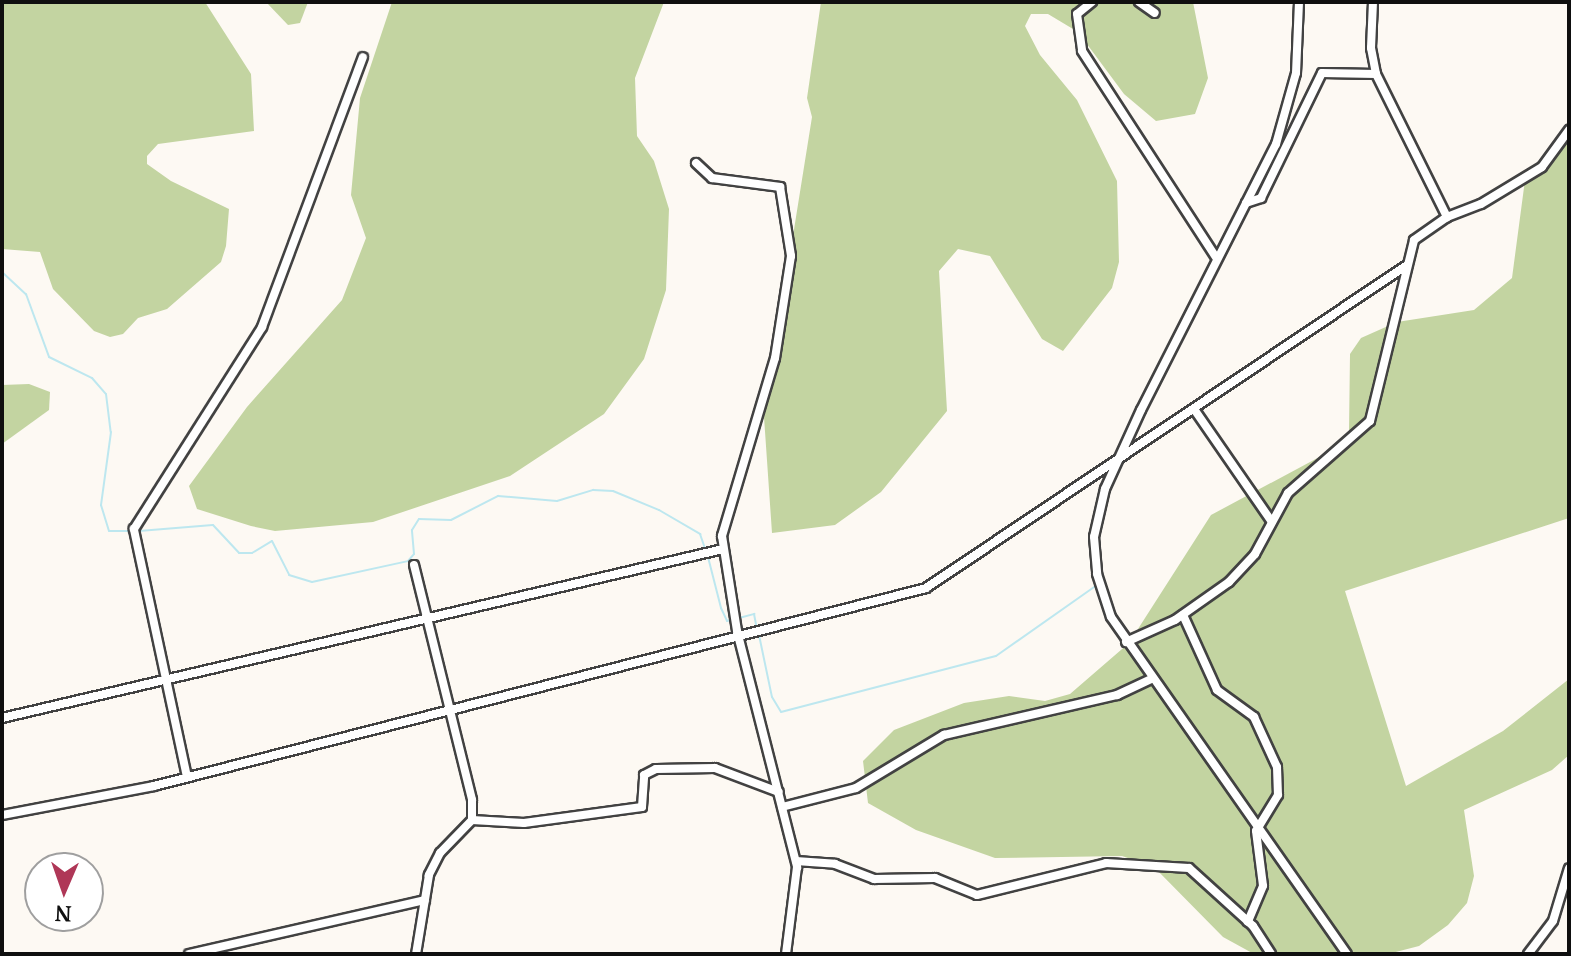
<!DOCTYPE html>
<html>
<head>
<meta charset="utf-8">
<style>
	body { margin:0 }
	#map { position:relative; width:1571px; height:956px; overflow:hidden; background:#fdf9f3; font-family:"PT Serif",serif }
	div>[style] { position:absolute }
	.forest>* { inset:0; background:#c3d4a1 }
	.stream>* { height:2px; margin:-1px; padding:0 1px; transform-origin:1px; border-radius:1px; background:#bde7ef }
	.roads { filter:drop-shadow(2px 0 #424242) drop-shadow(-2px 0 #424242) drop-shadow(0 2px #424242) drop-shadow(0 -2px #424242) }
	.minor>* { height:8px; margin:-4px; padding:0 4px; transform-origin:4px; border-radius:4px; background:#fff }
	span { translate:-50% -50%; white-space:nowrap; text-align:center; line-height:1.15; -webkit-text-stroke:8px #fff; paint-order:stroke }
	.frame { position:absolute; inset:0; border:4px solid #0f0f0f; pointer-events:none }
	.north { position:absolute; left:24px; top:852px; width:80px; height:80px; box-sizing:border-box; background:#fff; border:2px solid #9f9f9f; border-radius:50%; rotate:182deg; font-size:22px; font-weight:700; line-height:32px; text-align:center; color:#0f0f0f }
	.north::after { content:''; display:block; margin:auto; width:28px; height:36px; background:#af3757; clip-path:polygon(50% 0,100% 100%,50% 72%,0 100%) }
</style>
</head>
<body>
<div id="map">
	<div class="forest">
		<i style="clip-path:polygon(2px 2px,205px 2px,251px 74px,254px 131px,158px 144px,147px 156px,147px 164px,171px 181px,229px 209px,226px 246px,221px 262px,167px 309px,138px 318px,123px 334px,110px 337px,94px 331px,53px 289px,40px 252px,2px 249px)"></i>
		<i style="clip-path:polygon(266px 2px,308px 2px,300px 23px,288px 25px)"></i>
		<i style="clip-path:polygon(392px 2px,664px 2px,635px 78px,637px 136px,654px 161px,669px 209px,666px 290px,644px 359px,604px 414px,510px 476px,373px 522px,275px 531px,251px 526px,197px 509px,189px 486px,247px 407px,342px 300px,366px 238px,351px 195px,360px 98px)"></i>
		<i style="clip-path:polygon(821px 2px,1193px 2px,1208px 78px,1195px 114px,1156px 121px,1124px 94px,1078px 32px,1048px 14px,1031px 14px,1025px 26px,1040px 55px,1077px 100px,1117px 181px,1119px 262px,1112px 288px,1063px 351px,1042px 339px,990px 256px,958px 249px,939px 271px,947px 411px,881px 492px,835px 525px,772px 533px,764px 417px,812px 117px,807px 98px)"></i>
		<i style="clip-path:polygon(1569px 131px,1569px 518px,1345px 591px,1406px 786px,1503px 731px,1569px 679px,1569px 755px,1552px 770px,1464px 810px,1474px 876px,1467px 903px,1448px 925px,1419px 946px,1388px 954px,1254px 954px,1223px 937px,1154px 867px,1122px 856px,995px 858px,916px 830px,868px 803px,863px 761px,894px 730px,964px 703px,1009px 696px,1045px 701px,1070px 694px,1129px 643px,1211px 515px,1338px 447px,1349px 432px,1350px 354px,1361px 338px,1397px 322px,1474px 310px,1512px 278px,1525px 180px)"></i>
		<i style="clip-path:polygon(29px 384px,50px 392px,49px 410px,2px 444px,2px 385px)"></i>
	</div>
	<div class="stream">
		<i style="left:2px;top:272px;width:33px;rotate:43deg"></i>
		<i style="left:26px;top:294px;width:67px;rotate:69.9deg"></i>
		<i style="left:49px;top:357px;width:48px;rotate:26deg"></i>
		<i style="left:92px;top:378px;width:21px;rotate:49deg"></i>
		<i style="left:106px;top:394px;width:38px;rotate:83deg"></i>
		<i style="left:111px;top:432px;width:74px;rotate:97.8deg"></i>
		<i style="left:101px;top:505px;width:27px;rotate:73deg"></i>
		<i style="left:109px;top:531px;width:23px"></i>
		<i style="left:139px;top:531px;width:74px;rotate:-4.6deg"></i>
		<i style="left:213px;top:525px;width:38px;rotate:47deg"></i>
		<i style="left:239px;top:553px;width:13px"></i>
		<i style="left:252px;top:553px;width:23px;rotate:-31deg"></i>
		<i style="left:272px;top:541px;width:38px;rotate:63deg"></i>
		<i style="left:289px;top:575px;width:24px;rotate:17deg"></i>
		<i style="left:312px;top:582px;width:98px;rotate:-12.3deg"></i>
		<i style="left:408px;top:561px;width:9px;rotate:-49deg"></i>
		<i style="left:414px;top:554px;width:24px;rotate:-95deg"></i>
		<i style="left:412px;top:530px;width:13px;rotate:-58deg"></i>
		<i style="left:419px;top:519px;width:32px;rotate:2deg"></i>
		<i style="left:451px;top:520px;width:53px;rotate:-27.1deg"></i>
		<i style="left:498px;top:496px;width:59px;rotate:4.8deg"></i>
		<i style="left:557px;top:501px;width:38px;rotate:-17deg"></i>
		<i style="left:593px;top:490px;width:20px;rotate:3deg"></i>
		<i style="left:613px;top:491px;width:50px;rotate:22.4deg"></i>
		<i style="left:659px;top:510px;width:48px;rotate:30.3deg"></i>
		<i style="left:700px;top:534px;width:18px;rotate:71deg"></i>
		<i style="left:708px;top:557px;width:53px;rotate:75.7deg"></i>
		<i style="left:721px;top:608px;width:14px;rotate:65deg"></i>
		<i style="left:727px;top:621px;width:6px;rotate:-18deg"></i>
		<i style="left:739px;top:618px;width:16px;rotate:-15deg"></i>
		<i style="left:754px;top:614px;width:15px;rotate:79deg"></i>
		<i style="left:759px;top:635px;width:63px;rotate:78.2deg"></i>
		<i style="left:772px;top:697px;width:17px;rotate:59deg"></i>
		<i style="left:781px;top:712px;width:222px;rotate:-14.6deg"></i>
		<i style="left:996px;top:656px;width:123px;rotate:-35.1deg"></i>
	</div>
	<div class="roads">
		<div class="minor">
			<i style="left:1092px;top:2px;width:19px;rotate:141deg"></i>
			<i style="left:1077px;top:14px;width:37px;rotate:82deg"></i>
			<i style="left:1082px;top:51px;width:246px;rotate:57deg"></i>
			<i style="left:1139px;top:2px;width:19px;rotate:35deg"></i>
			<i style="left:1299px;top:2px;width:71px;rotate:92.4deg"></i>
			<i style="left:1296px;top:73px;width:74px;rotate:105.7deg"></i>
			<i style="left:1276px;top:144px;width:298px;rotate:116.9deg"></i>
			<i style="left:1141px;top:410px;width:87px;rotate:114.5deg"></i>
			<i style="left:1105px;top:489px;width:49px;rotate:102.9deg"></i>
			<i style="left:1094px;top:537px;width:37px;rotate:85deg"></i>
			<i style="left:1097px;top:574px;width:45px;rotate:72deg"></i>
			<i style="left:1111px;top:617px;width:411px;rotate:55deg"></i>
			<i style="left:1373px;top:2px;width:46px;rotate:92.5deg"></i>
			<i style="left:1371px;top:48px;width:26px;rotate:79deg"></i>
			<i style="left:1376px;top:74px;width:160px;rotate:63.6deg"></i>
			<i style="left:696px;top:163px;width:22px;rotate:43deg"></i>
			<i style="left:712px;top:178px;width:69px;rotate:7.5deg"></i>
			<i style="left:780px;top:187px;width:70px;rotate:80.9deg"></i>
			<i style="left:791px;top:256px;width:103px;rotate:98.9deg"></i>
			<i style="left:775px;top:358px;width:186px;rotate:106.6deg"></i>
			<i style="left:722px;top:536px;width:96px;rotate:81deg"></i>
			<i style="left:737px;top:631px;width:244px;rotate:75.7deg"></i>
			<i style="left:797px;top:867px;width:88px;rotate:97.2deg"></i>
			<i style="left:1246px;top:203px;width:16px;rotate:-18deg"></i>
			<i style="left:1261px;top:198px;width:139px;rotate:-64deg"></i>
			<i style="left:1322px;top:73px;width:54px;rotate:1.1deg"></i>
			<i style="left:1194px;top:409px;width:137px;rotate:55.4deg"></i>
			<i style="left:414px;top:565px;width:242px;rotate:76.1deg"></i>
			<i style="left:472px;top:800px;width:20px;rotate:90deg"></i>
			<i style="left:472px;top:820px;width:46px;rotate:134.1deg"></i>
			<i style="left:440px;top:853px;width:25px;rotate:117deg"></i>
			<i style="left:429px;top:875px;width:80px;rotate:99.3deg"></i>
			<i style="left:1183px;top:615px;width:82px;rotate:65.6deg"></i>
			<i style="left:1217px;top:690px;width:46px;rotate:36.1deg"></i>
			<i style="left:1254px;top:717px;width:55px;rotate:65.3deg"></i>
			<i style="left:1277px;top:767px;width:28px;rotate:88deg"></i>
			<i style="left:1278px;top:795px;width:42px;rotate:121.4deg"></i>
			<i style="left:1256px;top:831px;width:55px;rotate:82.7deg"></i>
			<i style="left:1263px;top:886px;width:39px;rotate:113deg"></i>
			<i style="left:1126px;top:642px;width:54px;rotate:-24.2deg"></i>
			<i style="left:1175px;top:620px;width:66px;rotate:-35.1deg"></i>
			<i style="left:1229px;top:582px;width:38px;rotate:-47deg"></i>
			<i style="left:1255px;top:554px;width:69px;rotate:-61.6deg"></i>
			<i style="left:1288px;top:493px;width:109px;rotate:-41.3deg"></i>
			<i style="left:1370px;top:421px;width:186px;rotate:-76.3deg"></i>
			<i style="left:1414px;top:240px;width:40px;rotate:-34.9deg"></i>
			<i style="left:1447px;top:217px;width:36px;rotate:-21deg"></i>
			<i style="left:1481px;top:204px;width:71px;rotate:-31.2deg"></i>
			<i style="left:1542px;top:167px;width:46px;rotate:-53.9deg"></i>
			<i style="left:2px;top:718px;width:741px;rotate:-13.19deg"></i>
			<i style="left:187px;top:777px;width:254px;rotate:-102.1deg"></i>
			<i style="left:134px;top:529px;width:239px;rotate:-57.6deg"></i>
			<i style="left:262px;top:327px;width:288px;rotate:-69.5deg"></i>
			<i style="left:782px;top:807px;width:76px;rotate:-14.4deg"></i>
			<i style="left:856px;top:788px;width:103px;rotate:-31.1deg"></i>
			<i style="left:944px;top:735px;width:178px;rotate:-13deg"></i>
			<i style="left:1117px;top:695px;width:38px;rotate:-25deg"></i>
			<i style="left:2px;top:815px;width:155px;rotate:-10.8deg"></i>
			<i style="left:154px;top:786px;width:797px;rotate:-14.38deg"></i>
			<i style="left:926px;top:588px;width:579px;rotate:-33.88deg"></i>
			<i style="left:472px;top:820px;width:52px;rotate:3.3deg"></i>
			<i style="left:524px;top:823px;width:119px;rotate:-7.7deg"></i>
			<i style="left:642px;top:807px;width:32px;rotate:-86deg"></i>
			<i style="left:644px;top:775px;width:13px;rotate:-27deg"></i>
			<i style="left:656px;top:769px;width:59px;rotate:-1deg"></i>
			<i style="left:715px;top:768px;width:68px;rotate:20.6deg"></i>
			<i style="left:796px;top:861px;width:39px;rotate:4deg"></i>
			<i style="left:835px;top:864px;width:42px;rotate:21deg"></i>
			<i style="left:874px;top:879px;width:61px;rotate:-0.9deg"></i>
			<i style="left:935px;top:878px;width:45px;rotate:22deg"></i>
			<i style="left:977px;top:895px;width:133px;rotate:-13.9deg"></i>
			<i style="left:1106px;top:863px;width:83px;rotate:3.4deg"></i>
			<i style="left:1189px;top:868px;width:86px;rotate:42.2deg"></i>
			<i style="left:1253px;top:926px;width:33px;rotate:57deg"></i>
			<i style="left:189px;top:954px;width:242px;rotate:-12.9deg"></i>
			<i style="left:1528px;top:954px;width:41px;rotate:-52.9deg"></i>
			<i style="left:1553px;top:921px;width:55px;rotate:-73.2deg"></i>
		</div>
	</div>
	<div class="frame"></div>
	<div class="north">N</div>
</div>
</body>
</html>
